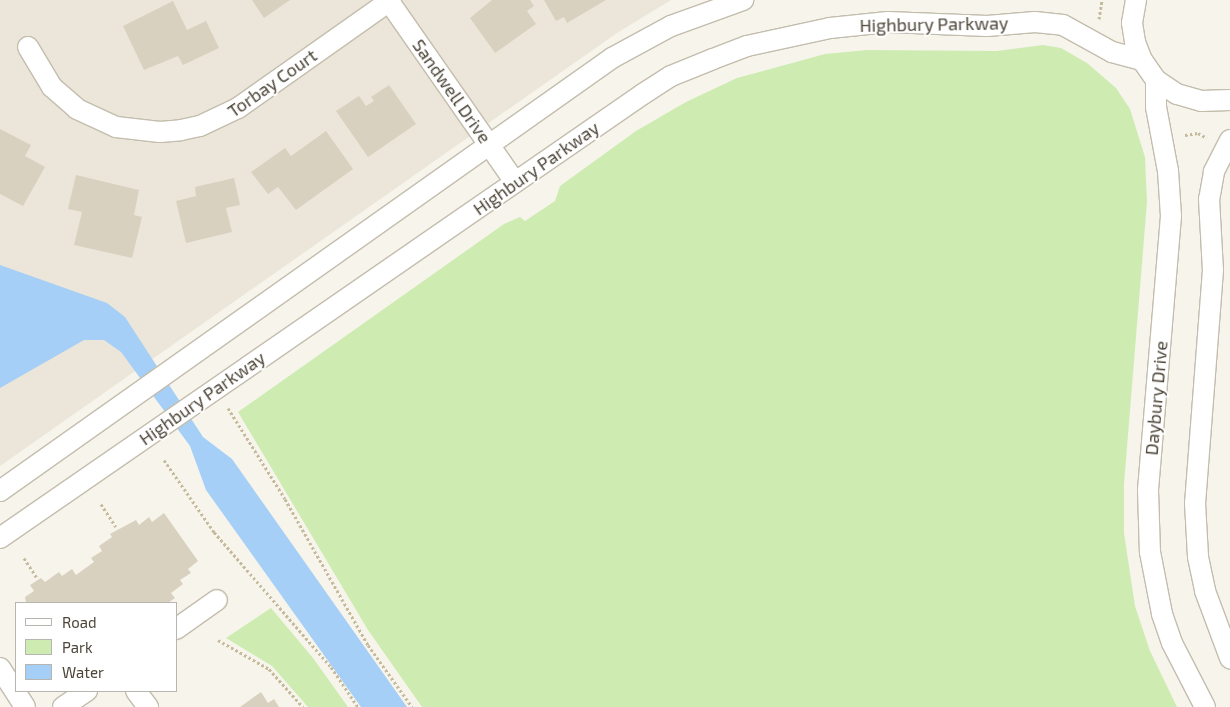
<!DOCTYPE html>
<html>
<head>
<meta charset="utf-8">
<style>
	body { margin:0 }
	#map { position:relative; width:1230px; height:707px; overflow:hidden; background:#f6f4eb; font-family:"Exo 2",sans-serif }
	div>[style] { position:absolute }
	.residential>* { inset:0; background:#ebe6d9 }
	.green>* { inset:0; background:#ceecb2 }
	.water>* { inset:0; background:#a5cff6 }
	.building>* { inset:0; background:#d9d1c0 }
	.path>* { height:3px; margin-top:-1.5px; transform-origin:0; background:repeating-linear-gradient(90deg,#c6ba9d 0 2.5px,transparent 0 5px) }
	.roads { filter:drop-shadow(1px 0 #c3bdad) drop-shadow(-1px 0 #c3bdad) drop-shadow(0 1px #c3bdad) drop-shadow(0 -1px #c3bdad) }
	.minor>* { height:20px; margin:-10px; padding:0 10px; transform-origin:10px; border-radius:10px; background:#fff }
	span { translate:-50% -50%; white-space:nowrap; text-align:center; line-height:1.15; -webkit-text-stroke:4px #fff; paint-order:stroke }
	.street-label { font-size:18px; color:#4c4538 }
	.legend { position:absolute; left:15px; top:602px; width:162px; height:90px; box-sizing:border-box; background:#fff; border:1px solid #b7b5af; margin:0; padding:6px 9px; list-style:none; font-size:15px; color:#4c4538 }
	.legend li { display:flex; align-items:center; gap:10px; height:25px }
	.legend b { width:25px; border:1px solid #b7b5af }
</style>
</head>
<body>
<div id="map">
	<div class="residential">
		<i style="clip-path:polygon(0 0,671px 0,617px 33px,0 466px)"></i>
	</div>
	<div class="green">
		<i style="clip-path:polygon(1043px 45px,1061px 48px,1087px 63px,1116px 88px,1130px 109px,1145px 157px,1147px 202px,1124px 484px,1124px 533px,1135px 606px,1150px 651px,1177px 707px,422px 707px,368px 630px,238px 412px,504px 224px,520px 217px,525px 221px,555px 201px,560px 186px,636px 131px,686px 102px,737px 78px,825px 54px,867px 50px,997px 51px)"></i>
		<i style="clip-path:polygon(271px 608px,313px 658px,348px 707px,308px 707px,272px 666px,226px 638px)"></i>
	</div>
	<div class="water">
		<i style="clip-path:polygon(0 265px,107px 303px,125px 317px,203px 437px,232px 459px,407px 707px,361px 707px,206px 490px,190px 446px,121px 352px,104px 340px,84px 340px,0 388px)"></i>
	</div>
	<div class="building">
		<i style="clip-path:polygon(252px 0,290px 0,264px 18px)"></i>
		<i style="clip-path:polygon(492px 0,530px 0,534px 6px,527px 11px,536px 24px,495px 53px,470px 18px)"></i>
		<i style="clip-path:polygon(544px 0,606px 0,567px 23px,564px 17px,556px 21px)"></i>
		<i style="clip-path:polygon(173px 1px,187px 30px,206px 21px,219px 48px,183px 65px,178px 56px,144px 70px,123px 26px)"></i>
		<i style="clip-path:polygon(389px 85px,416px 124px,368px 157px,336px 111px,359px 96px,366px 106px,374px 101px,371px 97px)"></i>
		<i style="clip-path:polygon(0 129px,31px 145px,25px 156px,45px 167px,23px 206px,0 194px)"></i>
		<i style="clip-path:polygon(326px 131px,353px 169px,296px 210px,278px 187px,268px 194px,251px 172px,285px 148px,291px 156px)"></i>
		<i style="clip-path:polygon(76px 175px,139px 190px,134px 215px,142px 217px,132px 258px,74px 245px,82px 212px,68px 209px)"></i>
		<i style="clip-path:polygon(234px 178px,240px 205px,226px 208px,232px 232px,186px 243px,176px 201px,196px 196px,195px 187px)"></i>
		<i style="clip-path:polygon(164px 513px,198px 561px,188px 569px,191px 573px,180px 580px,183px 584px,171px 593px,175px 598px,168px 603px,26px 603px,25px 597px,34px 591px,30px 585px,41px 578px,45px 582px,59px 572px,62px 576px,72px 569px,76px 575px,94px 562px,91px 558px,102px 551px,99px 546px,112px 537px,110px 534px,136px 520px,139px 525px,149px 517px,152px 522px)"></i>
		<i style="clip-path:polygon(261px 692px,268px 703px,274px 699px,279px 707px,240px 707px)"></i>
	</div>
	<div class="path">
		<i style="left:1099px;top:19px;width:19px;rotate:-81deg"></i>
		<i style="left:1185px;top:135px;width:13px;rotate:-9deg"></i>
		<i style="left:1198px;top:133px;width:10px;rotate:29deg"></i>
		<i style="left:228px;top:408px;width:107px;rotate:57.9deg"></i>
		<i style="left:285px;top:499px;width:168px;rotate:60.4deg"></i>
		<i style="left:368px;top:645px;width:76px;rotate:54.6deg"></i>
		<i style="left:164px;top:460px;width:88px;rotate:55.2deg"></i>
		<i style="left:214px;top:532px;width:179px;rotate:49.1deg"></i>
		<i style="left:331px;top:667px;width:48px;rotate:56deg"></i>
		<i style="left:101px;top:504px;width:27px;rotate:57deg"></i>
		<i style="left:24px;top:558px;width:24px;rotate:57deg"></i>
		<i style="left:218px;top:640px;width:59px;rotate:29.6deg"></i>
		<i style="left:269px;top:669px;width:51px;rotate:48.2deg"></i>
	</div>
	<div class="roads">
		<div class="minor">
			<i style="left:388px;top:0;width:222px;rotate:55.1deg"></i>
			<i style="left:1136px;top:0;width:23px;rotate:100deg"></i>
			<i style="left:1132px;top:23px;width:19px;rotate:81deg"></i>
			<i style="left:1135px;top:42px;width:19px;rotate:69deg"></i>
			<i style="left:1142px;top:60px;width:24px;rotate:55deg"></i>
			<i style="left:1156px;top:80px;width:25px;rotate:34deg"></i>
			<i style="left:1177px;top:94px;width:25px;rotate:16deg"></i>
			<i style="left:1201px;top:101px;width:29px;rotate:-2deg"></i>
			<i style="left:28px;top:47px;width:47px;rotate:59deg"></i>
			<i style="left:52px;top:87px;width:33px;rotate:41deg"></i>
			<i style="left:77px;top:109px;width:43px;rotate:24.8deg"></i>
			<i style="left:116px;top:127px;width:44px;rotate:6.5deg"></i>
			<i style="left:160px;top:132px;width:21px;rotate:-5deg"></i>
			<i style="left:181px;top:130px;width:19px;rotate:-12deg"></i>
			<i style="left:200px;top:126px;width:42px;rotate:-25.3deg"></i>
			<i style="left:238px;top:108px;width:187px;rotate:-35.2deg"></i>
			<i style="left:1156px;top:80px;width:27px;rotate:90deg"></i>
			<i style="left:1156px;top:107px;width:65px;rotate:79.4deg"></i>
			<i style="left:1168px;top:171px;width:45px;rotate:86.2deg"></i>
			<i style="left:1171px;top:216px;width:275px;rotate:94.8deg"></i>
			<i style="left:1148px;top:490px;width:62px;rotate:88.2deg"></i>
			<i style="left:1150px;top:552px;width:63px;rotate:79deg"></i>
			<i style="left:1162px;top:614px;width:31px;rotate:71deg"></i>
			<i style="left:1172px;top:643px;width:72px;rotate:62.7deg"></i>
			<i style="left:1230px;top:140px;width:36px;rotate:117deg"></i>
			<i style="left:1214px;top:172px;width:27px;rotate:100deg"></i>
			<i style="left:1209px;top:199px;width:71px;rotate:86.8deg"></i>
			<i style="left:1213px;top:270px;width:234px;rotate:94.4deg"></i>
			<i style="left:1195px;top:503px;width:54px;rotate:86.8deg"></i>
			<i style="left:1198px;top:557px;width:35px;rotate:78deg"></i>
			<i style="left:1205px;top:591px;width:72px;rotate:69.5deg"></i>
			<i style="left:0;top:491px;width:750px;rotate:-35.28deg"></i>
			<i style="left:612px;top:58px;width:67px;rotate:-28.5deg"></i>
			<i style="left:671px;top:26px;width:77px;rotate:-19.9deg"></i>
			<i style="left:0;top:538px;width:781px;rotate:-34.63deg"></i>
			<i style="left:643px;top:94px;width:33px;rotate:-33deg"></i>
			<i style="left:671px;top:76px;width:45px;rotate:-22deg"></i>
			<i style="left:713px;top:59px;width:36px;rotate:-21deg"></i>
			<i style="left:747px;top:46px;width:85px;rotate:-12.2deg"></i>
			<i style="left:830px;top:28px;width:58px;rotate:-5.9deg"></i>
			<i style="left:888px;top:22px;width:99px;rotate:2.3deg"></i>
			<i style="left:987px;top:26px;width:48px;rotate:-4.8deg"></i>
			<i style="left:1035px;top:22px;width:28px;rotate:6deg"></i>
			<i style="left:1063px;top:25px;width:56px;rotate:28.9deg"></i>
			<i style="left:1112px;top:52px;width:31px;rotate:15deg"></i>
			<i style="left:176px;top:629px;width:50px;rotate:-35.3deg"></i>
			<i style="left:0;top:668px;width:46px;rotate:57.3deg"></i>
			<i style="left:136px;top:691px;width:20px;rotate:53deg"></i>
			<i style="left:63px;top:707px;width:29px;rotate:-34deg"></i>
		</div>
	</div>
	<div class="street-label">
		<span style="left:934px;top:24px;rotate:-1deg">Highbury Parkway</span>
		<span style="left:272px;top:83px;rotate:-35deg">Torbay Court</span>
		<span style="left:452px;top:91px;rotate:55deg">Sandwell Drive</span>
		<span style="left:536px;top:168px;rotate:-35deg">Highbury Parkway</span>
		<span style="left:202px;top:398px;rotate:-35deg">Highbury Parkway</span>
		<span style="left:1156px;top:398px;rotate:-85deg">Daybury Drive</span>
	</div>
	<ul class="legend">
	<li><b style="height:6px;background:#fff"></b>Road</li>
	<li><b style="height:14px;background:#ceecb2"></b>Park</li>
	<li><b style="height:14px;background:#a5cff6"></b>Water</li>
	</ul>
</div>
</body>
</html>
